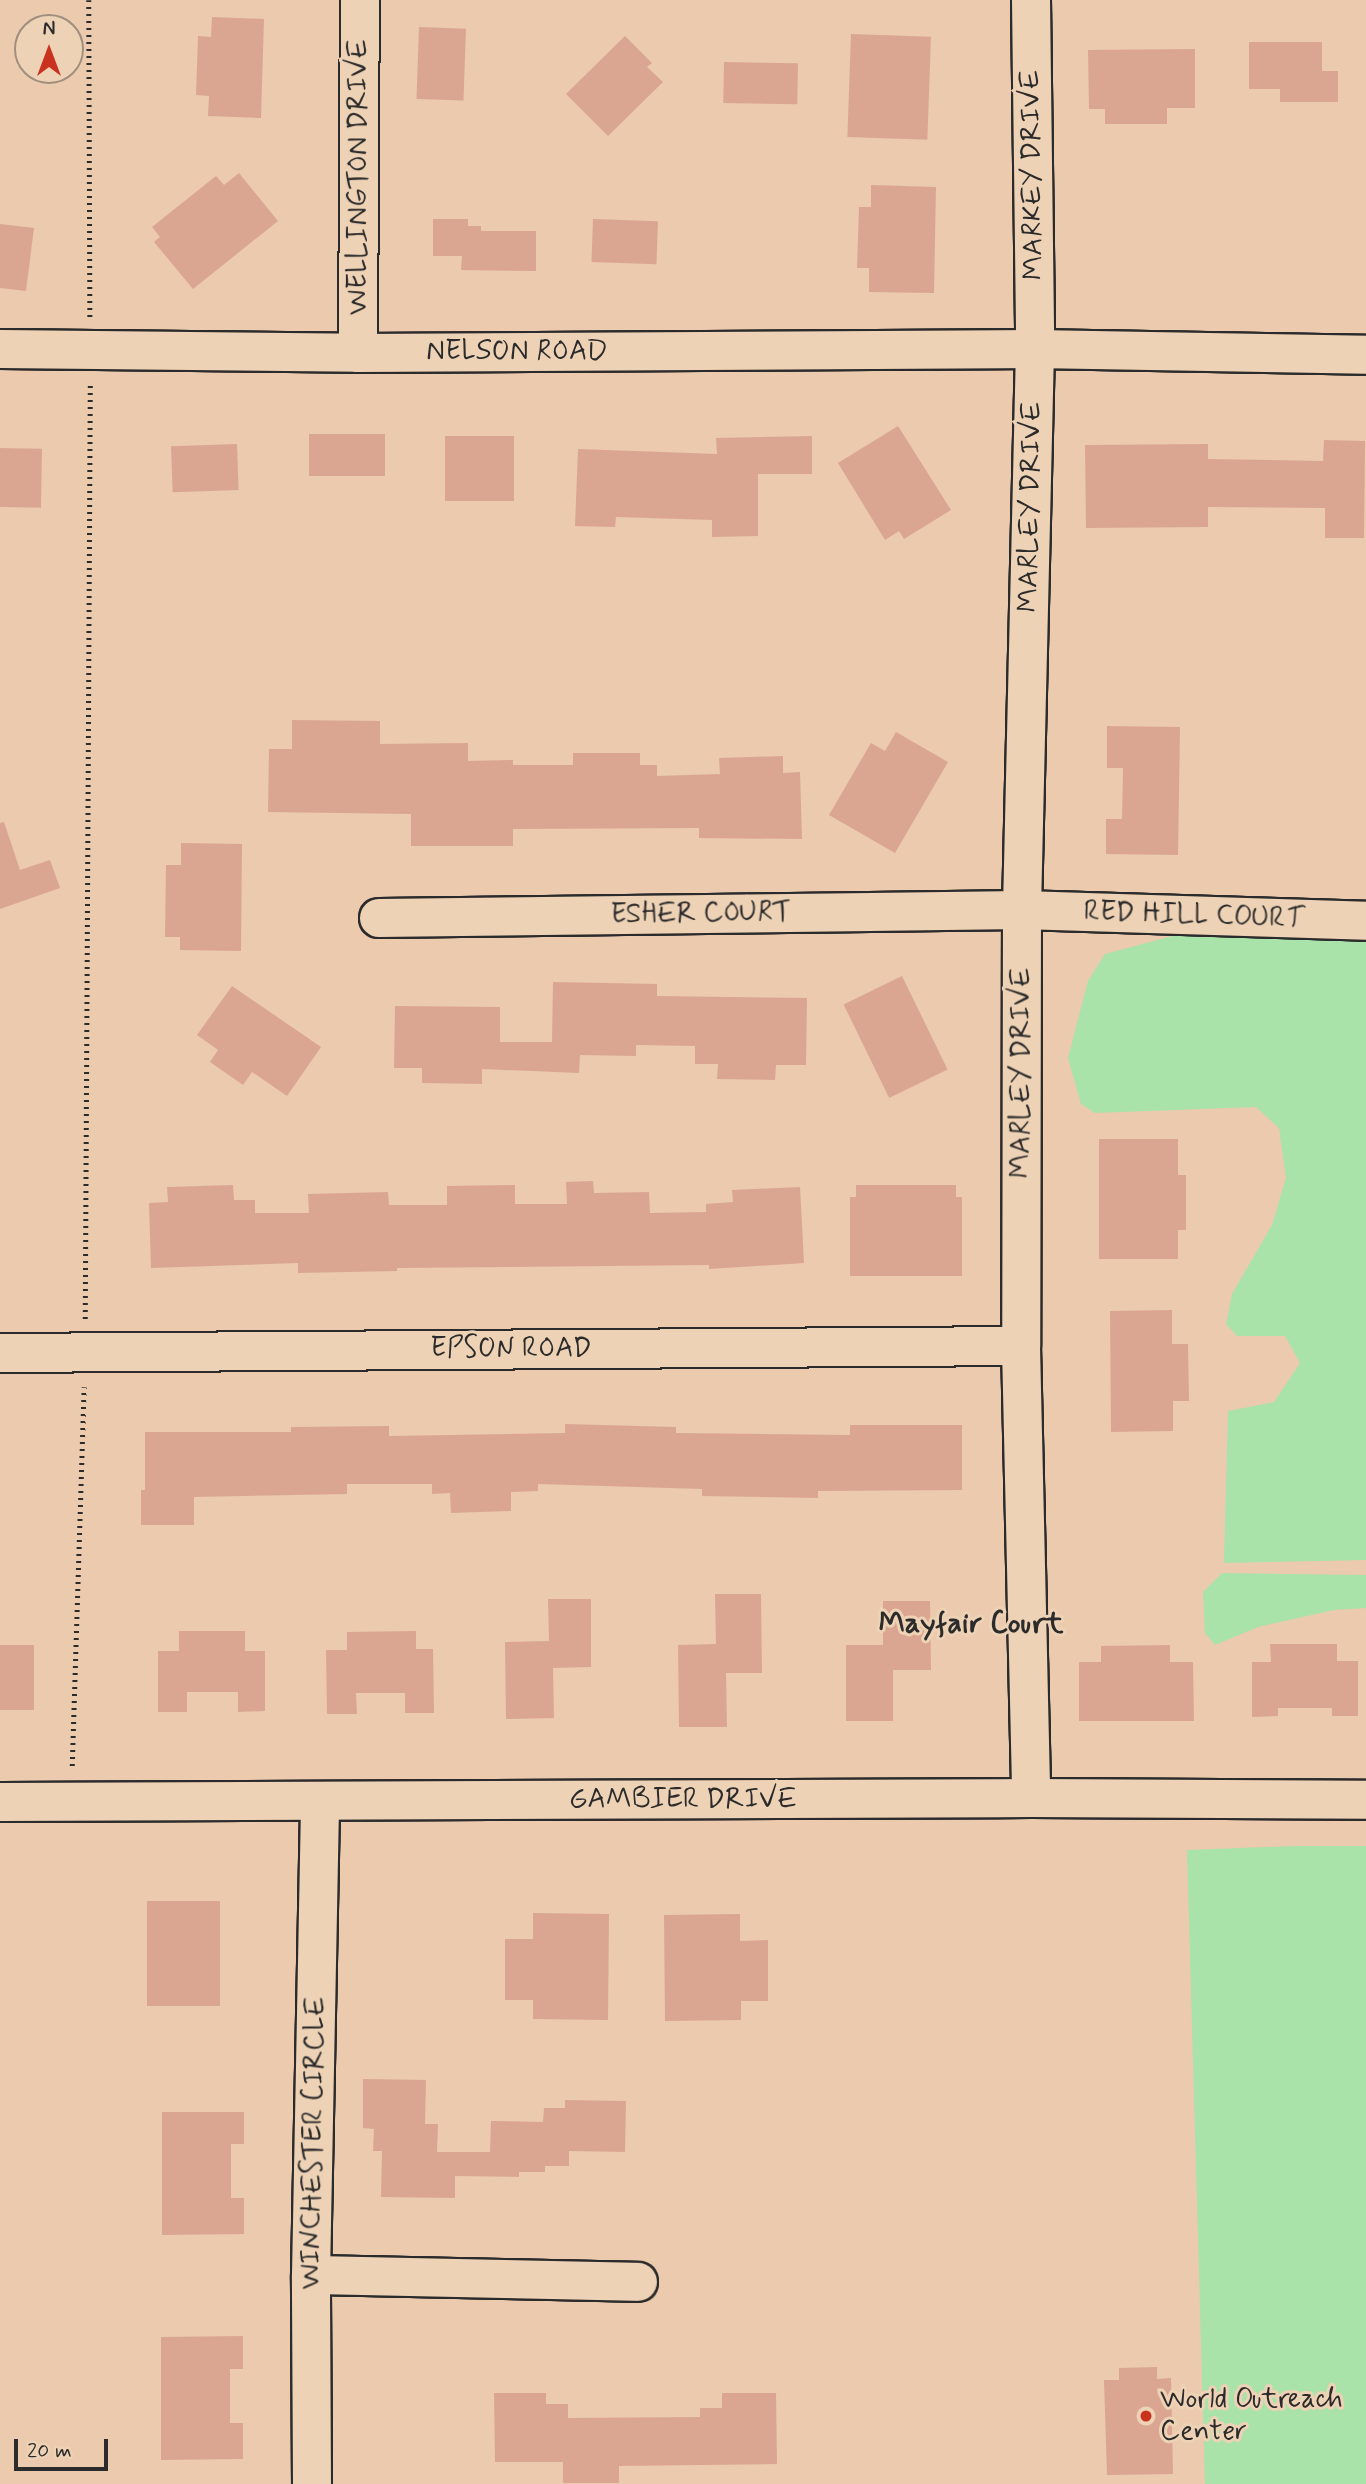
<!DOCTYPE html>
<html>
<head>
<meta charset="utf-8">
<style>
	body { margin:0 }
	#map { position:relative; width:1366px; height:2484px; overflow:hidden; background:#ebcaae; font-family:Mynerve,sans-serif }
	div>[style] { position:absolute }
	.green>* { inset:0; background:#a9e3a9 }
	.building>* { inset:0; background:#daa692; transform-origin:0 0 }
	.path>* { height:4.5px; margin-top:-2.25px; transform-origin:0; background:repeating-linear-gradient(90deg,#2b2b2b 0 2px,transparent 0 7px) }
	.roads { filter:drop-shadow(2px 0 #2b2b2b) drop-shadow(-2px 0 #2b2b2b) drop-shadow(0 2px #2b2b2b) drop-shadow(0 -2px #2b2b2b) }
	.minor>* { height:38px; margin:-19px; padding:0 19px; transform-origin:19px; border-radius:19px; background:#eed2b5 }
	.dots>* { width:19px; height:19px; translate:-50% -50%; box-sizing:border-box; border:4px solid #eed2b5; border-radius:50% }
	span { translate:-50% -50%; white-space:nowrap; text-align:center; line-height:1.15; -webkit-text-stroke:6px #eed2b5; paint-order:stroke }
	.street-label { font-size:28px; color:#2b2b2b }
	.poi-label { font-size:28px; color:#2b2b2b }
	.left { translate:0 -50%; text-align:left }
	.neighbourhood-label { font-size:30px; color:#2b2b2b; font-weight:700 }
	.north { position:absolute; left:14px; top:14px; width:70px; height:70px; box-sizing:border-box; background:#eed2b5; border:2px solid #a08f7e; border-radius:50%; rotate:0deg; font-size:19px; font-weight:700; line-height:28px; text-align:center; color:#2b2b2b }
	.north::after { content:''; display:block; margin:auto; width:24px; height:32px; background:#c8321e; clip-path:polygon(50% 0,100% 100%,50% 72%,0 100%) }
	.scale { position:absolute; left:14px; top:2439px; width:94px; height:32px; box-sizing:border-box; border:4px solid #2b2b2b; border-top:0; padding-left:9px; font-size:21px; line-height:24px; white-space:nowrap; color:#2b2b2b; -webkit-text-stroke:5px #eed2b5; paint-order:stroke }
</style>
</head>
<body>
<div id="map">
	<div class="green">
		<i style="clip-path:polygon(1180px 934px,1366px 938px,1366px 1560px,1224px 1563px,1228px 1411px,1274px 1402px,1300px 1363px,1285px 1336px,1237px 1336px,1226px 1324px,1232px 1294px,1272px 1225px,1286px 1178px,1279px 1128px,1256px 1107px,1095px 1113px,1081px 1104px,1068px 1058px,1088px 981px,1105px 954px)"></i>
		<i style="clip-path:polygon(1222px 1573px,1366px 1575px,1366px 1608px,1334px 1610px,1258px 1627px,1215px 1645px,1205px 1633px,1203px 1592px)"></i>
		<i style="clip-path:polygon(1295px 1846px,1366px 1846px,1366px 2484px,1205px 2484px,1187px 1850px)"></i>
	</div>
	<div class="building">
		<i style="clip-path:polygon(212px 17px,264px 19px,261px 118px,208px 116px,209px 96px,196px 95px,198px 36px,211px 37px)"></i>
		<i style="left:419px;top:27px;width:47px;height:72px;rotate:2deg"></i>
		<i style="left:851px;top:34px;width:80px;height:103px;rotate:2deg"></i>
		<i style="clip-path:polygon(625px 36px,652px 63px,647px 67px,663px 82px,608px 136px,566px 94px)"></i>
		<i style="clip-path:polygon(1249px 42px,1322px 42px,1322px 71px,1338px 71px,1338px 102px,1280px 102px,1280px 89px,1249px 89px)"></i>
		<i style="clip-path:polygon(1195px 49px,1195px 108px,1167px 108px,1167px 124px,1105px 124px,1105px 109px,1089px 109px,1088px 50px)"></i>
		<i style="left:724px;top:62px;width:74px;height:41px;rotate:1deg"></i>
		<i style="clip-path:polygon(239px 173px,278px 221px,193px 289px,154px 242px,160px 237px,152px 227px,216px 176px,224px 185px)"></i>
		<i style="clip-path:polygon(871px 185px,936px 187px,934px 293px,869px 292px,869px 268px,857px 268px,859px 207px,871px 207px)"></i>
		<i style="clip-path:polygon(433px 219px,468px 219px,468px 226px,481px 226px,481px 231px,536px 231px,536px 271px,461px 270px,462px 256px,433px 256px)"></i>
		<i style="left:593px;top:219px;width:65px;height:43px;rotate:2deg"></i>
		<i style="clip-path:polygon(0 224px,34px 228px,26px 291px,0 288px)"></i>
		<i style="clip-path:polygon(898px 426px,951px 510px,904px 539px,899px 531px,885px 540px,838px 463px)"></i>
		<i style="left:385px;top:434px;width:42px;height:76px;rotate:90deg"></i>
		<i style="left:445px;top:436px;width:69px;height:65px"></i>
		<i style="clip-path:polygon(812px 436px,812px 474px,758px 474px,758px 536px,712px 537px,712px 520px,616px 517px,615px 527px,575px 526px,578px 449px,717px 454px,716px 438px)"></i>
		<i style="clip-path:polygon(1324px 440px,1365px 441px,1364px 538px,1325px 538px,1325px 508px,1208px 507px,1208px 527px,1086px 528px,1085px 445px,1208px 444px,1208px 459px,1323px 461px)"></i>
		<i style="left:237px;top:444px;width:46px;height:66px;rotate:88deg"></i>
		<i style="left:0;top:448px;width:42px;height:59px;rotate:1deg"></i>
		<i style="clip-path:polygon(292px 720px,380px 721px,380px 744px,468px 743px,468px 761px,513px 760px,513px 765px,573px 765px,573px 753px,640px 753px,640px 765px,657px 765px,657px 776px,720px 774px,719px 758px,783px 756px,783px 773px,800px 772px,802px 839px,699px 838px,699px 828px,513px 829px,513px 846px,411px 846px,411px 814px,268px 812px,269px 749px,292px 749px)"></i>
		<i style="clip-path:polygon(1107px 726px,1180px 727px,1178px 855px,1106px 854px,1106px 819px,1122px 819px,1123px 768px,1107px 768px)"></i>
		<i style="clip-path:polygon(896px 732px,948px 762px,895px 853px,829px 815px,871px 743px,885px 751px)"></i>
		<i style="clip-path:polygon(4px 822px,20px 870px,50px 860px,60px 888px,0 909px,0 823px)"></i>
		<i style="clip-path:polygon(181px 843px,242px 844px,241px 951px,180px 950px,180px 937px,165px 937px,166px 865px,181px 865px)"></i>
		<i style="left:902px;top:976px;width:104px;height:65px;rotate:64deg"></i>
		<i style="clip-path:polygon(553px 982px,657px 984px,657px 996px,807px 998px,806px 1065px,776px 1065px,775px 1080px,717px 1079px,718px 1064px,695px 1064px,695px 1046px,636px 1045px,636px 1056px,580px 1055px,579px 1073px,482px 1069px,482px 1084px,422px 1083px,422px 1068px,394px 1068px,395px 1006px,500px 1007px,500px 1042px,552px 1042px)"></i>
		<i style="clip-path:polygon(232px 986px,321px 1047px,287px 1096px,252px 1072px,243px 1085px,210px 1062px,218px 1050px,197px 1035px)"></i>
		<i style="clip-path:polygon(1099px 1139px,1178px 1139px,1178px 1175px,1186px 1175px,1186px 1230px,1178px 1230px,1178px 1259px,1099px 1259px)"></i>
		<i style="clip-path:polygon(593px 1181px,594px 1193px,649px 1192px,650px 1213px,706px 1212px,706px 1204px,733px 1202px,732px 1190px,800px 1187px,804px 1263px,709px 1269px,709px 1265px,397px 1268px,397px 1271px,298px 1273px,298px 1263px,151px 1268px,149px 1203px,168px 1202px,167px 1187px,233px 1185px,234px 1200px,255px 1200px,255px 1213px,309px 1213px,308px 1194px,388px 1192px,389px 1205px,447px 1205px,447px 1186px,515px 1185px,515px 1204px,567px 1204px,566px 1182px)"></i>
		<i style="clip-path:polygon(856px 1185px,956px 1185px,956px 1197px,962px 1197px,962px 1276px,850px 1276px,850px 1197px,856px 1197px)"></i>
		<i style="clip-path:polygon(1172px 1310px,1172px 1344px,1188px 1344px,1189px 1401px,1173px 1401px,1173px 1431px,1111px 1432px,1110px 1311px)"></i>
		<i style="clip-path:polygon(565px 1424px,676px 1427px,676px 1433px,850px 1435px,850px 1425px,962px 1425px,962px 1490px,818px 1491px,818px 1498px,702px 1496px,702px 1489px,538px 1484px,538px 1491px,511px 1492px,511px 1511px,451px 1513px,450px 1493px,432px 1494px,432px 1484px,347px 1484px,347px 1494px,194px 1497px,194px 1525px,141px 1525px,141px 1490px,145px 1490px,145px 1432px,291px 1432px,291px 1427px,389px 1426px,389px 1436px,565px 1433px)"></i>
		<i style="clip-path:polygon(715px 1594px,761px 1594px,762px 1673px,726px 1673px,727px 1727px,679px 1727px,678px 1645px,716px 1644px)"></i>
		<i style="clip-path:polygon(548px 1599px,591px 1599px,591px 1667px,553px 1668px,554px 1718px,506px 1719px,505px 1642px,549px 1641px)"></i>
		<i style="clip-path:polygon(883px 1601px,930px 1601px,931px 1670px,893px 1670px,893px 1721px,846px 1721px,846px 1645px,883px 1645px)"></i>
		<i style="clip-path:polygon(179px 1631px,245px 1631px,245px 1651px,265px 1651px,265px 1711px,238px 1712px,238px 1692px,187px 1692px,187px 1712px,158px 1712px,158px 1651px,179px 1651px)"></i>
		<i style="clip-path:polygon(416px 1631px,416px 1649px,433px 1649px,434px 1713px,405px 1713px,405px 1693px,356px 1693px,357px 1714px,327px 1714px,326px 1650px,347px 1650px,347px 1632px)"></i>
		<i style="clip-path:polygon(1270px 1644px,1337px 1644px,1337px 1661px,1358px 1661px,1358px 1716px,1332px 1716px,1332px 1708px,1278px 1708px,1278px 1716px,1252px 1717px,1252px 1662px,1271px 1662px)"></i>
		<i style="left:0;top:1645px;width:34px;height:65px"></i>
		<i style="clip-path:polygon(1170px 1645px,1170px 1662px,1193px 1662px,1194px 1721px,1079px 1721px,1079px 1662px,1101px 1662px,1101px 1646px)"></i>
		<i style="left:147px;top:1901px;width:73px;height:105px"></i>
		<i style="clip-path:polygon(533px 1913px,609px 1914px,608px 2020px,533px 2019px,533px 2000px,505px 2000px,505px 1939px,533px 1939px)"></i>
		<i style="clip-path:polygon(740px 1914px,740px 1941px,768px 1940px,768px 2001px,741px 2001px,741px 2020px,665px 2021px,664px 1915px)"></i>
		<i style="clip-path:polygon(363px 2079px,426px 2080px,425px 2124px,438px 2124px,437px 2152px,490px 2152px,491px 2121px,543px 2122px,544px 2108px,565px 2108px,565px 2100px,626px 2101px,625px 2152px,569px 2151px,569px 2166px,545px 2166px,545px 2172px,519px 2172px,519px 2177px,455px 2176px,455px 2198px,381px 2197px,382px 2151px,373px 2151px,374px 2129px,363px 2128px)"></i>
		<i style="clip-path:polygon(162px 2112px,244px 2112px,244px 2144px,231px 2144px,231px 2198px,244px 2198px,244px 2234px,162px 2235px)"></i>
		<i style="clip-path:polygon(243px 2336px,243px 2369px,230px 2369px,230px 2423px,243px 2423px,243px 2459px,161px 2460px,161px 2337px)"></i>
		<i style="clip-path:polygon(1157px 2367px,1157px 2379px,1171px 2378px,1173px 2474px,1107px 2475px,1104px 2380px,1119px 2380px,1119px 2368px)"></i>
		<i style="clip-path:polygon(494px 2393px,546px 2393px,546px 2404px,568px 2404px,568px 2418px,700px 2417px,700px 2408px,722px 2408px,722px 2393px,776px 2393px,777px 2464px,619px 2466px,619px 2483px,563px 2483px,563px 2462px,495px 2462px)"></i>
	</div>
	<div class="path">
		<i style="left:89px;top:0;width:318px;rotate:89.8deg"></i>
		<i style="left:85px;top:1319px;width:937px;rotate:-89.69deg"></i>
		<i style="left:72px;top:1766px;width:379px;rotate:-88.2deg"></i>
	</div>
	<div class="roads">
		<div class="minor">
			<i style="left:1031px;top:0;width:349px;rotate:89.3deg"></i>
			<i style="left:1035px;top:349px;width:561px;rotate:91.33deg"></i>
			<i style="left:1022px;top:910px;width:436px;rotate:90.1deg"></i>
			<i style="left:1021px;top:1346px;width:452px;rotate:88.7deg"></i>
			<i style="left:0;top:349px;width:358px;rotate:0.6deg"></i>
			<i style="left:358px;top:353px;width:677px;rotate:-0.34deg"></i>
			<i style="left:1035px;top:349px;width:331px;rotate:1deg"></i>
			<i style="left:358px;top:353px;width:353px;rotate:-89.7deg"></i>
			<i style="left:379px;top:918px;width:643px;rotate:-0.71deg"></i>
			<i style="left:1022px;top:910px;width:344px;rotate:1.8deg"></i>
			<i style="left:0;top:1353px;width:1021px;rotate:-0.39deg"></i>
			<i style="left:0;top:1802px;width:1031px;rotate:-0.22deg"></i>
			<i style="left:1031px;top:1798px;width:335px;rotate:0.3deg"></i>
			<i style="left:311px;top:2275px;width:327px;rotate:1.2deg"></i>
			<i style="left:312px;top:2484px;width:209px;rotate:-90.3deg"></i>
			<i style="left:311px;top:2275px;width:473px;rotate:-88.9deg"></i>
		</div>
	</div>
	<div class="dots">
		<i style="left:1146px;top:2416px;background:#c8321e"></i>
	</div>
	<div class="street-label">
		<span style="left:1033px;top:175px;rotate:-91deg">MARKEY DRIVE</span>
		<span style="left:359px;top:177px;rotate:-90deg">WELLINGTON DRIVE</span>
		<span style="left:517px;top:352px">NELSON ROAD</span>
		<span style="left:1031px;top:507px;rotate:-89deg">MARLEY DRIVE</span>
		<span style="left:701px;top:914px;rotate:-1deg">ESHER COURT</span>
		<span style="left:1194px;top:916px;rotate:2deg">RED HILL COURT</span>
		<span style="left:1022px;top:1073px;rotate:-90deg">MARLEY DRIVE</span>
		<span style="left:511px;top:1349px">EPSON ROAD</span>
		<span style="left:683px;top:1800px">GAMBIER DRIVE</span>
		<span style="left:314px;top:2143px;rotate:-89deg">WINCHESTER CIRCLE</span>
	</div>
	<div class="poi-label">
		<span class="left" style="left:1160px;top:2416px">World Outreach<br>Center</span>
	</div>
	<div class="neighbourhood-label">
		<span style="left:971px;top:1624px">Mayfair Court</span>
	</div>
	<div class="north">N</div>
	<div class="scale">20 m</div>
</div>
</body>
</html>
